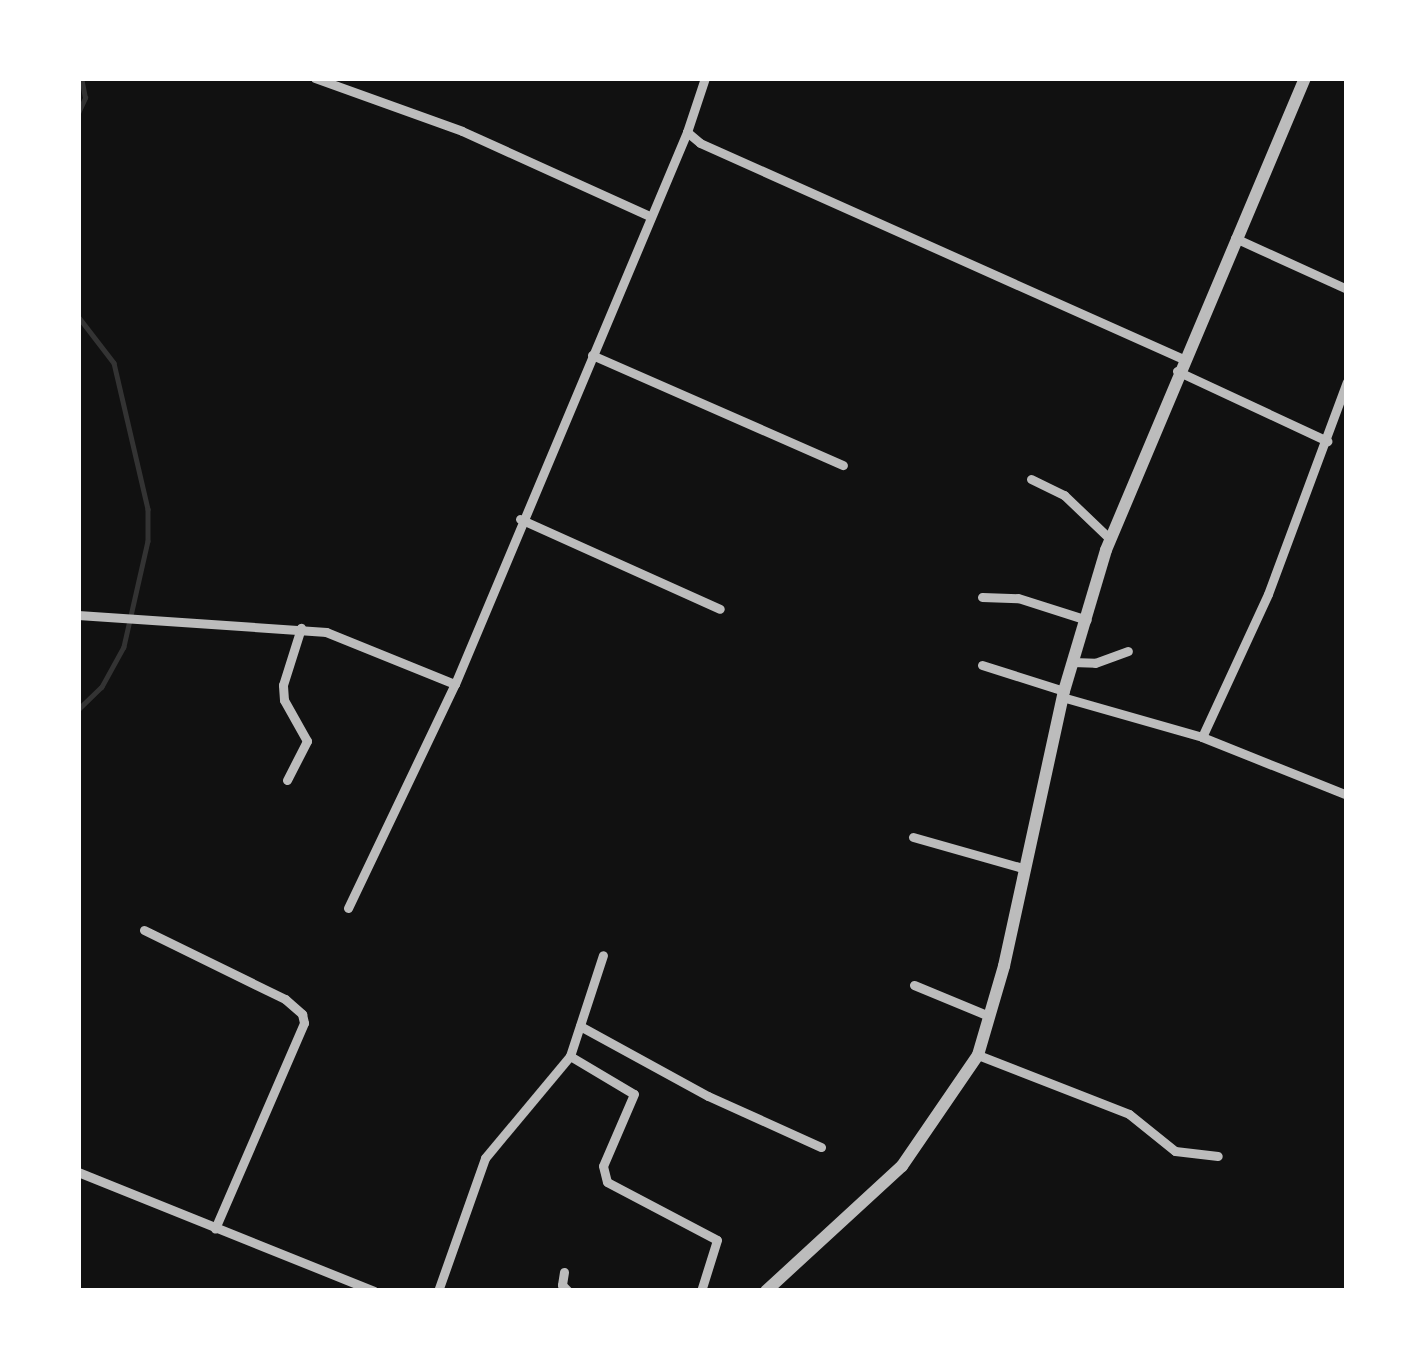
<!DOCTYPE html>
<html>
<head>
<meta charset="utf-8">
<style>
	body { margin:0 }
	#map { position:relative; width:1425px; height:1369px; overflow:hidden; background:#111; font-family:Lato,sans-serif }
	div>[style] { position:absolute }
	.stream>* { height:4.5px; margin:-2.25px; padding:0 2.25px; transform-origin:2.25px; border-radius:2.25px; background:#333 }
	.minor>* { height:9px; margin:-4.5px; padding:0 4.5px; transform-origin:4.5px; border-radius:4.5px; background:#bcbcbc }
	.tertiary>* { height:12px; margin:-6px; padding:0 6px; transform-origin:6px; border-radius:6px; background:#bcbcbc }
	span { translate:-50% -50%; white-space:nowrap; text-align:center; line-height:1.15; -webkit-text-stroke:9px #fff; paint-order:stroke }
	.frame { position:absolute; inset:0; border:81px solid #fff; pointer-events:none }
</style>
</head>
<body>
<div id="map">
	<div class="stream">
		<i style="left:78px;top:113px;width:17px;rotate:-65deg"></i>
		<i style="left:85px;top:98px;width:20px;rotate:-101deg"></i>
		<i style="left:78px;top:316px;width:59px;rotate:52.5deg"></i>
		<i style="left:114px;top:363px;width:150px;rotate:76.9deg"></i>
		<i style="left:148px;top:509px;width:32px;rotate:90deg"></i>
		<i style="left:148px;top:541px;width:109px;rotate:102.8deg"></i>
		<i style="left:124px;top:647px;width:46px;rotate:118.8deg"></i>
		<i style="left:102px;top:687px;width:33px;rotate:136deg"></i>
	</div>
	<div class="minor">
		<i style="left:315px;top:78px;width:156px;rotate:19.8deg"></i>
		<i style="left:462px;top:131px;width:205px;rotate:24.4deg"></i>
		<i style="left:687px;top:132px;width:17px;rotate:40deg"></i>
		<i style="left:700px;top:143px;width:529px;rotate:24.09deg"></i>
		<i style="left:1235px;top:238px;width:123px;rotate:24.5deg"></i>
		<i style="left:592px;top:355px;width:274px;rotate:23.7deg"></i>
		<i style="left:1177px;top:371px;width:166px;rotate:25deg"></i>
		<i style="left:1031px;top:479px;width:37px;rotate:26deg"></i>
		<i style="left:1064px;top:495px;width:64px;rotate:43.7deg"></i>
		<i style="left:520px;top:519px;width:219px;rotate:24.2deg"></i>
		<i style="left:982px;top:597px;width:36px;rotate:2deg"></i>
		<i style="left:1018px;top:598px;width:72px;rotate:17.7deg"></i>
		<i style="left:78px;top:615px;width:249px;rotate:3.9deg"></i>
		<i style="left:326px;top:632px;width:139px;rotate:22deg"></i>
		<i style="left:455px;top:684px;width:599px;rotate:-67.2deg"></i>
		<i style="left:687px;top:132px;width:57px;rotate:-71.6deg"></i>
		<i style="left:1072px;top:662px;width:23px;rotate:2deg"></i>
		<i style="left:1095px;top:663px;width:35px;rotate:-20deg"></i>
		<i style="left:982px;top:665px;width:86px;rotate:17.6deg"></i>
		<i style="left:1062px;top:697px;width:146px;rotate:15.9deg"></i>
		<i style="left:1202px;top:737px;width:156px;rotate:21.8deg"></i>
		<i style="left:1202px;top:737px;width:157px;rotate:-65.2deg"></i>
		<i style="left:1268px;top:594px;width:226px;rotate:-69.6deg"></i>
		<i style="left:287px;top:780px;width:44px;rotate:-62.9deg"></i>
		<i style="left:307px;top:741px;width:47px;rotate:-119.3deg"></i>
		<i style="left:284px;top:700px;width:15px;rotate:-94deg"></i>
		<i style="left:283px;top:685px;width:60px;rotate:-72.5deg"></i>
		<i style="left:913px;top:837px;width:117px;rotate:15.8deg"></i>
		<i style="left:348px;top:908px;width:248px;rotate:-64.5deg"></i>
		<i style="left:144px;top:930px;width:157px;rotate:26.1deg"></i>
		<i style="left:285px;top:999px;width:23px;rotate:41deg"></i>
		<i style="left:302px;top:1014px;width:9px;rotate:77deg"></i>
		<i style="left:304px;top:1023px;width:224px;rotate:113.4deg"></i>
		<i style="left:914px;top:985px;width:81px;rotate:22.5deg"></i>
		<i style="left:580px;top:1026px;width:146px;rotate:28.7deg"></i>
		<i style="left:708px;top:1096px;width:124px;rotate:24.3deg"></i>
		<i style="left:978px;top:1055px;width:162px;rotate:21.3deg"></i>
		<i style="left:1129px;top:1114px;width:59px;rotate:38.8deg"></i>
		<i style="left:1175px;top:1151px;width:43px;rotate:6.6deg"></i>
		<i style="left:570px;top:1056px;width:74px;rotate:30.7deg"></i>
		<i style="left:634px;top:1094px;width:78px;rotate:113.3deg"></i>
		<i style="left:603px;top:1166px;width:16px;rotate:76deg"></i>
		<i style="left:607px;top:1182px;width:124px;rotate:27.8deg"></i>
		<i style="left:717px;top:1240px;width:53px;rotate:107.4deg"></i>
		<i style="left:78px;top:1172px;width:319px;rotate:21.9deg"></i>
		<i style="left:564px;top:1272px;width:13px;rotate:99deg"></i>
		<i style="left:562px;top:1285px;width:8px;rotate:45deg"></i>
		<i style="left:438px;top:1291px;width:141px;rotate:-70.5deg"></i>
		<i style="left:485px;top:1158px;width:133px;rotate:-50.2deg"></i>
		<i style="left:570px;top:1056px;width:106px;rotate:-71.9deg"></i>
	</div>
	<div class="tertiary">
		<i style="left:766px;top:1291px;width:185px;rotate:-42.6deg"></i>
		<i style="left:902px;top:1166px;width:135px;rotate:-55.6deg"></i>
		<i style="left:978px;top:1055px;width:93px;rotate:-73.7deg"></i>
		<i style="left:1004px;top:966px;width:281px;rotate:-77.7deg"></i>
		<i style="left:1064px;top:691px;width:147px;rotate:-73.4deg"></i>
		<i style="left:1106px;top:550px;width:512px;rotate:-67.14deg"></i>
	</div>
	<div class="frame"></div>
</div>
</body>
</html>
